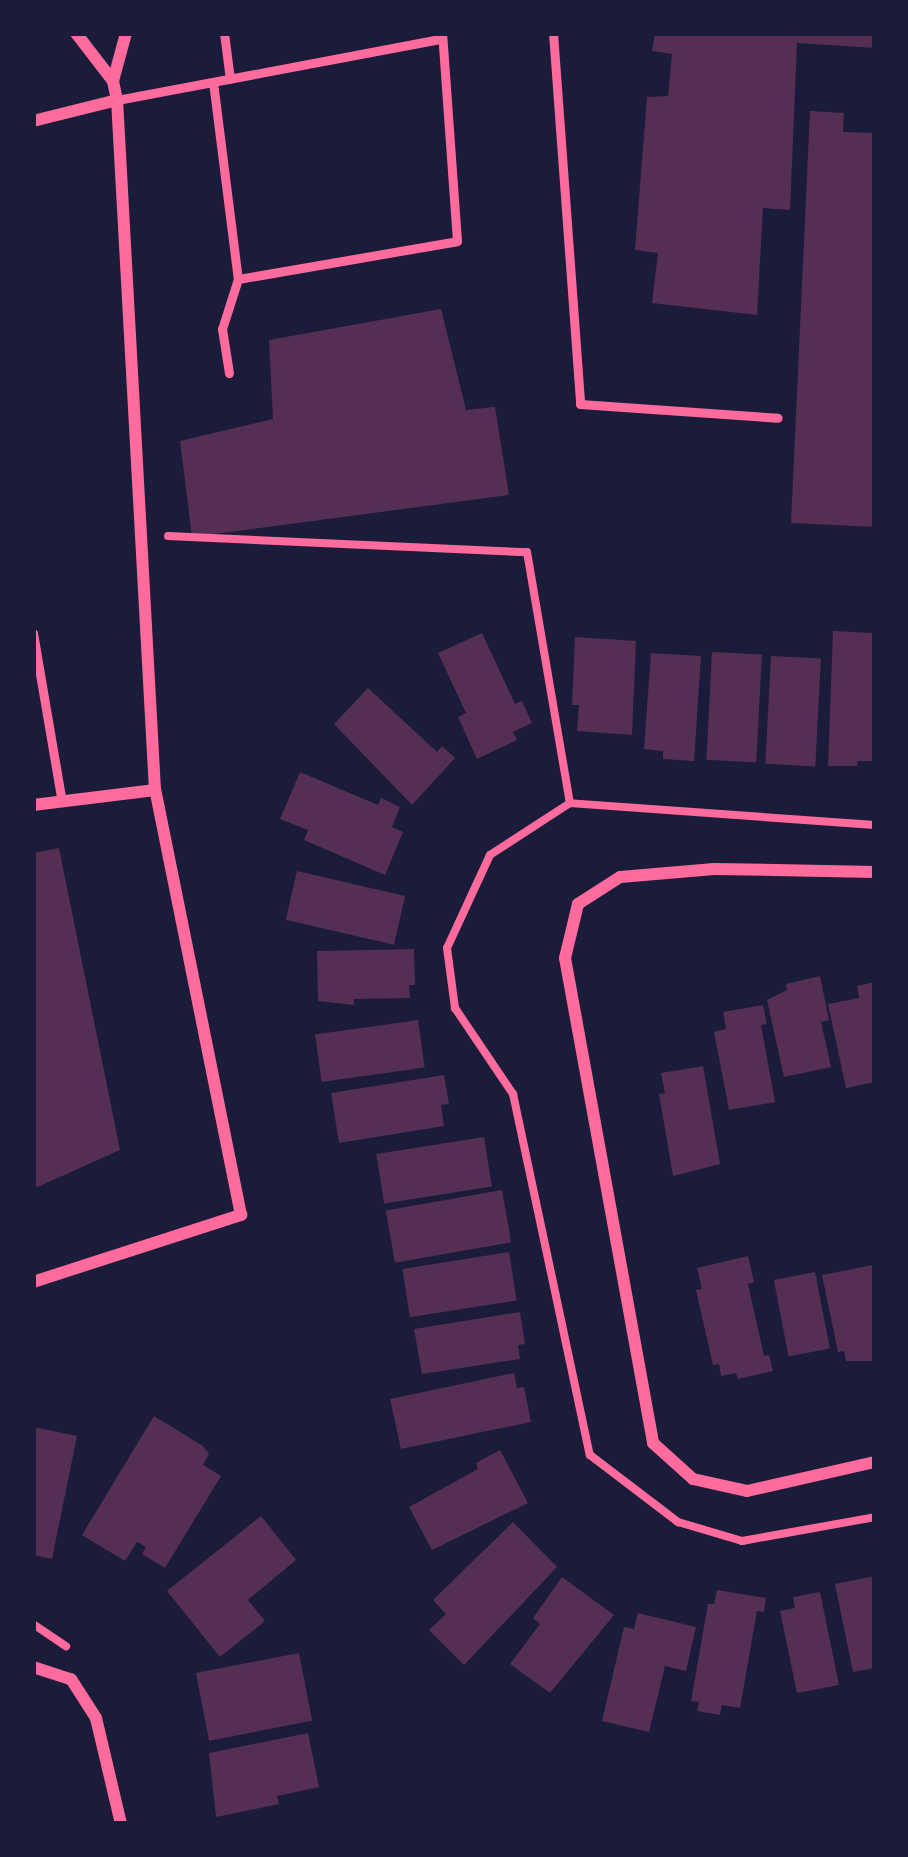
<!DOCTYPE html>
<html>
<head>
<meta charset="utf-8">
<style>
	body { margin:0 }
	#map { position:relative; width:908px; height:1857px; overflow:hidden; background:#1b1b3a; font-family:"Space Grotesk",sans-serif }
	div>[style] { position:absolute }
	.building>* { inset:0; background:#542f53; transform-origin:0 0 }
	.path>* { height:8px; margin:-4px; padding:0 4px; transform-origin:4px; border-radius:4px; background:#ff6b9d }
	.service>* { height:9px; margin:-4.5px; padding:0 4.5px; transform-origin:4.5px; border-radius:4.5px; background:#ff6b9d }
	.minor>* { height:12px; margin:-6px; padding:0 6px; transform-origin:6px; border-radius:6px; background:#ff6b9d }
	span { translate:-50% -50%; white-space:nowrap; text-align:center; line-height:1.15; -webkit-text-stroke:9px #1b1b3a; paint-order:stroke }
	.frame { position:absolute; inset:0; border:36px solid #1b1b3a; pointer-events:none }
</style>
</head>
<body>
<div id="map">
	<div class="building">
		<i style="clip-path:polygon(655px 33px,875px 33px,875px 48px,797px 43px,790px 210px,763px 208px,757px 315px,652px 303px,658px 253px,635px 250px,647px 97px,668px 96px,672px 54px,652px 51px)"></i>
		<i style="clip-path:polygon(810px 111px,844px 113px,843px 132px,875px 133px,875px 527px,791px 523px)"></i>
		<i style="clip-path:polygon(441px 309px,466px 410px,495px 407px,509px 495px,192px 537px,180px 441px,273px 419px,269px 340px)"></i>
		<i style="clip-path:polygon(833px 631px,875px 633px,875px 761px,858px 761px,857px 766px,828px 766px)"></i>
		<i style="clip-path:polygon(482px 633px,515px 704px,522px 701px,532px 723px,513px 732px,517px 740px,477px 759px,458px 717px,466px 713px,438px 653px)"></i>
		<i style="clip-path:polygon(575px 637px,636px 641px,632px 735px,577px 731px,579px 705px,572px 705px)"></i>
		<i style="left:712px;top:652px;width:50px;height:108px;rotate:3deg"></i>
		<i style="clip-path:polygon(651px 653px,701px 656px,694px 761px,663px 759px,663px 751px,644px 749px)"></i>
		<i style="left:771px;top:656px;width:50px;height:108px;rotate:3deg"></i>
		<i style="clip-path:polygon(368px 688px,437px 752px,442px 746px,455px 758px,412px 805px,334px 724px)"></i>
		<i style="clip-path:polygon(300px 772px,378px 805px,381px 798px,400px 807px,392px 827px,403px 832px,385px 875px,304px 840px,308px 830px,280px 819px)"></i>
		<i style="clip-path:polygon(59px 848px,120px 1150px,33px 1189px,33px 853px)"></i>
		<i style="left:297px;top:871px;width:111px;height:50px;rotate:13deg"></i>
		<i style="clip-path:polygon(414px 949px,415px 985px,409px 985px,410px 998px,354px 999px,354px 1005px,318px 1001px,317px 951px)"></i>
		<i style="clip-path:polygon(820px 976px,829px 1020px,821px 1022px,831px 1067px,784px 1077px,767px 1000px,787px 990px,786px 984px)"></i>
		<i style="clip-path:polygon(875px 982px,875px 1082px,846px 1088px,828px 1004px,859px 998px,857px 986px)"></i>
		<i style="clip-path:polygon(763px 1005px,767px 1024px,761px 1025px,775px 1102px,729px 1110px,714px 1032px,726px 1029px,723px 1012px)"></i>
		<i style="left:418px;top:1020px;width:48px;height:104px;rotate:82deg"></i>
		<i style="clip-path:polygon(703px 1066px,720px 1164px,673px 1176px,659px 1094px,665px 1093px,661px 1073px)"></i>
		<i style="clip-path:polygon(444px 1075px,449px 1104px,441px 1105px,444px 1126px,339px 1143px,331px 1093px)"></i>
		<i style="left:484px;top:1137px;width:50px;height:109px;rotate:81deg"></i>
		<i style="left:502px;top:1190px;width:53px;height:118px;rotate:80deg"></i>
		<i style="left:509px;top:1252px;width:49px;height:108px;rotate:81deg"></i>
		<i style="clip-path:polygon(748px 1256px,754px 1282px,748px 1284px,764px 1356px,769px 1355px,773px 1371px,738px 1379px,736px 1373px,721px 1376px,719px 1364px,713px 1365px,696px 1290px,702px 1289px,697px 1268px)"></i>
		<i style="clip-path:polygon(873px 1265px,875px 1361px,846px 1361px,844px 1351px,838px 1352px,822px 1275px)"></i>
		<i style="left:815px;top:1272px;width:78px;height:42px;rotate:79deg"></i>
		<i style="clip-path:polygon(520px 1312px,525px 1344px,518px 1345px,520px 1359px,422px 1374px,414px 1329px)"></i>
		<i style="clip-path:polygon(514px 1373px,517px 1388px,524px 1387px,531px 1422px,401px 1449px,390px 1399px)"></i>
		<i style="clip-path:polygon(154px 1416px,203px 1446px,209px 1454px,203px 1465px,221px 1476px,165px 1568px,142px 1554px,146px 1547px,137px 1542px,125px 1561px,82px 1535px)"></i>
		<i style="clip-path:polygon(33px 1427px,77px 1436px,52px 1559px,33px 1555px)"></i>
		<i style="clip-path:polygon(500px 1450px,528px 1503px,432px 1550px,409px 1507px,478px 1469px,476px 1463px)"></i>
		<i style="clip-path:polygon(261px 1516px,296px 1560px,248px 1600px,265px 1621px,220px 1657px,167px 1591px)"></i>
		<i style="clip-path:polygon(513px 1522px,557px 1567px,464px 1665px,429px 1630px,446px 1614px,433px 1600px)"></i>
		<i style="clip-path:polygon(875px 1576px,875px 1668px,853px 1672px,835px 1584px)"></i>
		<i style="clip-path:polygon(562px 1577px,614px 1615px,550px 1693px,510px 1664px,540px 1624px,533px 1618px)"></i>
		<i style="clip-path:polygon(717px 1590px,766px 1598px,764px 1612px,757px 1611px,740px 1708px,722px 1705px,720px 1715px,697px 1711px,699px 1702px,691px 1701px,708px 1604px,714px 1604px)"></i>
		<i style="clip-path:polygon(820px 1592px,839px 1685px,797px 1693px,780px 1611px,795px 1608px,793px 1597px)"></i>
		<i style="clip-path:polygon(638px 1613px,696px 1627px,686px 1671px,665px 1666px,649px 1732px,602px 1721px,624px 1627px,634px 1629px)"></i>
		<i style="left:299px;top:1653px;width:69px;height:105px;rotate:79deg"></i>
		<i style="clip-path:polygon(308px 1733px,319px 1787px,277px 1796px,279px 1804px,216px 1817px,209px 1753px)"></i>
	</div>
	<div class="path">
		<i style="left:168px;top:536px;width:359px;rotate:2.6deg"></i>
		<i style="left:527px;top:552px;width:255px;rotate:80.3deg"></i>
		<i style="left:875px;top:825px;width:306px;rotate:-175.9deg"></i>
		<i style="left:570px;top:803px;width:95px;rotate:147deg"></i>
		<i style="left:490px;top:855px;width:102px;rotate:114.8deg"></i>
		<i style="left:447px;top:948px;width:61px;rotate:82.4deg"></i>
		<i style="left:455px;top:1008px;width:104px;rotate:56deg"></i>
		<i style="left:513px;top:1094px;width:369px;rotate:78deg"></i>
		<i style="left:590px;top:1455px;width:111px;rotate:37.3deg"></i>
		<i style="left:678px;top:1522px;width:67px;rotate:16.5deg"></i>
		<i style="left:742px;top:1541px;width:135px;rotate:-10.2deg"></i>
		<i style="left:33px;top:1624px;width:40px;rotate:34deg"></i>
	</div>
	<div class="service">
		<i style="left:224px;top:33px;width:46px;rotate:82.6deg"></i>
		<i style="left:553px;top:33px;width:372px;rotate:85.8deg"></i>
		<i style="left:580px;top:404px;width:198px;rotate:4deg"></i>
		<i style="left:213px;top:82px;width:199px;rotate:82.8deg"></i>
		<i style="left:238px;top:279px;width:222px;rotate:-9.8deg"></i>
		<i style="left:457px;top:241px;width:209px;rotate:-94.1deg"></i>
		<i style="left:117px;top:100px;width:330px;rotate:-10.7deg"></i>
		<i style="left:229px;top:373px;width:45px;rotate:-99deg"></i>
		<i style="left:222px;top:329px;width:52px;rotate:-72.3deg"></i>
		<i style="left:33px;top:633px;width:171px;rotate:80.3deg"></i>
	</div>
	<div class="minor">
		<i style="left:76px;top:33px;width:61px;rotate:52.4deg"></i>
		<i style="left:33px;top:121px;width:87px;rotate:-14deg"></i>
		<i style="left:117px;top:100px;width:19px;rotate:-102deg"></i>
		<i style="left:113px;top:81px;width:50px;rotate:-74.8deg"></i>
		<i style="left:33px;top:805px;width:123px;rotate:-7deg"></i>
		<i style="left:155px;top:790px;width:691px;rotate:-93.15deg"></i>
		<i style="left:875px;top:872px;width:161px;rotate:-178.9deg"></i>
		<i style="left:714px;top:869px;width:94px;rotate:175.1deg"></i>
		<i style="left:620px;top:877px;width:50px;rotate:147.3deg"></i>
		<i style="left:578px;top:904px;width:56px;rotate:103.5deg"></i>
		<i style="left:565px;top:958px;width:493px;rotate:79.7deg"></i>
		<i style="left:653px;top:1443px;width:54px;rotate:42deg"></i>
		<i style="left:693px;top:1479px;width:55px;rotate:12.5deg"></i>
		<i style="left:747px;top:1491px;width:131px;rotate:-12.8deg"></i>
		<i style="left:33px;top:1282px;width:219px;rotate:-17.9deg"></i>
		<i style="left:241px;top:1215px;width:434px;rotate:-101.4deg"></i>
		<i style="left:33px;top:1667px;width:40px;rotate:18deg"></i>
		<i style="left:71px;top:1679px;width:46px;rotate:57.3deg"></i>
		<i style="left:96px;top:1718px;width:109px;rotate:76.7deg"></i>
	</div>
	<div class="frame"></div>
</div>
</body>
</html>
